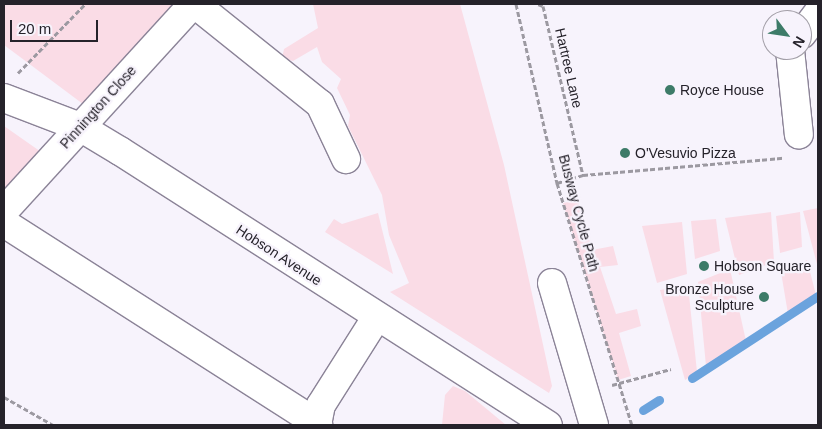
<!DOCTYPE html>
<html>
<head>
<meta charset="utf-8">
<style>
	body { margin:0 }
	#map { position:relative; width:822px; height:429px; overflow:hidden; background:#f7f3fc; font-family:Helvetica,sans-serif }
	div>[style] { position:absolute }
	.green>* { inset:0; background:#fadce6 }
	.stream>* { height:9px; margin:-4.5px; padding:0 4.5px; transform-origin:4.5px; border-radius:4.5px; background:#6ba3dd }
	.path>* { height:3px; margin-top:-1.5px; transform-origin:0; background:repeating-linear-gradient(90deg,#9c99a1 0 5px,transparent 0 7.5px) }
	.roads { filter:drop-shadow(1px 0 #8b8397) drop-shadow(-1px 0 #8b8397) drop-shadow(0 1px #8b8397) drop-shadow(0 -1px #8b8397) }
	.minor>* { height:28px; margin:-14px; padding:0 14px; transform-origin:14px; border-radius:14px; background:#fff }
	.dots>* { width:14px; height:14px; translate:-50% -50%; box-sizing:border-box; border:2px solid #f7f3fc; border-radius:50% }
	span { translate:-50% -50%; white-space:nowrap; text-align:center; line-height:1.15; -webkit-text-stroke:4.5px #f7f3fc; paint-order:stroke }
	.street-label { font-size:14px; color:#25222a }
	.poi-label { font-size:14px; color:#25222a }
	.left { translate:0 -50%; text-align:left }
	.right { translate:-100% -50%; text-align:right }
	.frame { position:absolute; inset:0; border:5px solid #25222a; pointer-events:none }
	.north { position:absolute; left:762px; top:10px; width:50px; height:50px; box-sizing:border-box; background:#f7f3fc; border:1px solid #a39fa8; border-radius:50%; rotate:121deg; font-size:14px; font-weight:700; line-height:20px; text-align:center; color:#25222a }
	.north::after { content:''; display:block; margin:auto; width:18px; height:22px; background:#3d7b68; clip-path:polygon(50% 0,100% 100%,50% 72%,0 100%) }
	.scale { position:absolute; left:10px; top:20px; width:88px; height:22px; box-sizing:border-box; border:2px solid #25222a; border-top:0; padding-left:6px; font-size:15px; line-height:18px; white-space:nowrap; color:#25222a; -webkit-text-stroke:4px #f7f3fc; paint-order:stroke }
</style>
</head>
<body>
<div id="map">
	<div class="green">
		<i style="clip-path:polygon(4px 4px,184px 4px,87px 107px,4px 45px)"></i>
		<i style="clip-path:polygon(313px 4px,460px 4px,504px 165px,552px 386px,549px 393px,390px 292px,409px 283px,389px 235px,382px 195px,348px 126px,350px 115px,337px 88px,341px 79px,322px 62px,317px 47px,293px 61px,282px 58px,284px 49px,318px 28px)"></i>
		<i style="clip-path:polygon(4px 126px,44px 154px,4px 201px)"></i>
		<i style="clip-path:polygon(578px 200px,592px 250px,613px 246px,618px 265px,600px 267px,616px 314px,637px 309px,641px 326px,619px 333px,631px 376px,618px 380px,563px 203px)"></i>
		<i style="clip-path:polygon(818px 208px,818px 268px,803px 211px)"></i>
		<i style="clip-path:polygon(771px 212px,774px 262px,739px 275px,725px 218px)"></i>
		<i style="clip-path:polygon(800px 212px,802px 247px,780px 253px,776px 216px)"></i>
		<i style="clip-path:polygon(378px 213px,393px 274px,325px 232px,334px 219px,342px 224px)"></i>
		<i style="clip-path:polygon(716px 219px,720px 251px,695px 259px,691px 221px)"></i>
		<i style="clip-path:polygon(682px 222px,687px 274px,657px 283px,642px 226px)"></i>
		<i style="clip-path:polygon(807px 260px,816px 295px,788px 314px,781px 272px)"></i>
		<i style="clip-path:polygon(730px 269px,746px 341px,706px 366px,698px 282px)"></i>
		<i style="clip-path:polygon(688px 285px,697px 372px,685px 380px,660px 290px)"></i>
		<i style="clip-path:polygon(453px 386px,465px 391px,506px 425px,442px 425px,445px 395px)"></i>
	</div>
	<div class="stream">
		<i style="left:692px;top:378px;width:150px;rotate:-33.1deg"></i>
		<i style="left:643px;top:410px;width:19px;rotate:-32deg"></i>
	</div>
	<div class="path">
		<i style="left:516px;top:4px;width:184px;rotate:77.1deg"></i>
		<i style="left:557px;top:183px;width:253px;rotate:72.8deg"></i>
		<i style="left:538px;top:4px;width:5px;rotate:22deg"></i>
		<i style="left:543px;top:6px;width:174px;rotate:76.7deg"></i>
		<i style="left:18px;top:73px;width:96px;rotate:-45.8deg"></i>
		<i style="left:557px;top:183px;width:27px;rotate:-17deg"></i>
		<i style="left:583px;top:175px;width:201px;rotate:-4.9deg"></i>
		<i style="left:612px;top:385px;width:61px;rotate:-15.2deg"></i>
		<i style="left:4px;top:397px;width:56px;rotate:29.7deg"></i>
	</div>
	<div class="roads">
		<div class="minor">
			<i style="left:195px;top:4px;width:160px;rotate:38.7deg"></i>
			<i style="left:320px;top:104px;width:61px;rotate:64.7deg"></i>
			<i style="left:802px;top:34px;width:26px;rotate:-53deg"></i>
			<i style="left:790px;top:50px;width:85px;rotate:84deg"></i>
			<i style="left:4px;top:98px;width:81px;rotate:20.9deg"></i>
			<i style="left:80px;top:127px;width:47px;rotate:31deg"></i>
			<i style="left:120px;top:151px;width:508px;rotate:32.63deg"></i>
			<i style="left:4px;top:211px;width:280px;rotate:-47.6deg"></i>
			<i style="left:4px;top:223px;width:373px;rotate:32.6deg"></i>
			<i style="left:552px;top:283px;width:148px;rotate:73.5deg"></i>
			<i style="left:317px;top:425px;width:20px;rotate:-79deg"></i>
			<i style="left:321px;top:405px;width:103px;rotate:-57.7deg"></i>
		</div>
	</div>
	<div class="dots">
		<i style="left:670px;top:90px;background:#3d7b68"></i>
		<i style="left:625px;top:153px;background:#3d7b68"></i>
		<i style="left:704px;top:266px;background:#3d7b68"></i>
		<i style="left:764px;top:297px;background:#3d7b68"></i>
	</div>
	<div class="street-label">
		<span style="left:569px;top:68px;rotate:77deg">Hartree Lane</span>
		<span style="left:98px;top:107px;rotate:-48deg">Pinnington Close</span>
		<span style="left:579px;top:213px;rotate:75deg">Busway Cycle Path</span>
		<span style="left:279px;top:255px;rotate:33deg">Hobson Avenue</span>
	</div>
	<div class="poi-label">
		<span class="left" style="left:680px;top:90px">Royce House</span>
		<span class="left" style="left:635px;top:153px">O'Vesuvio Pizza</span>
		<span class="left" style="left:714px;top:266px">Hobson Square</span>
		<span class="right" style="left:754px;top:297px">Bronze House<br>Sculpture</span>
	</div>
	<div class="frame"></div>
	<div class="north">N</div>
	<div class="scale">20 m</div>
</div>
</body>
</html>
